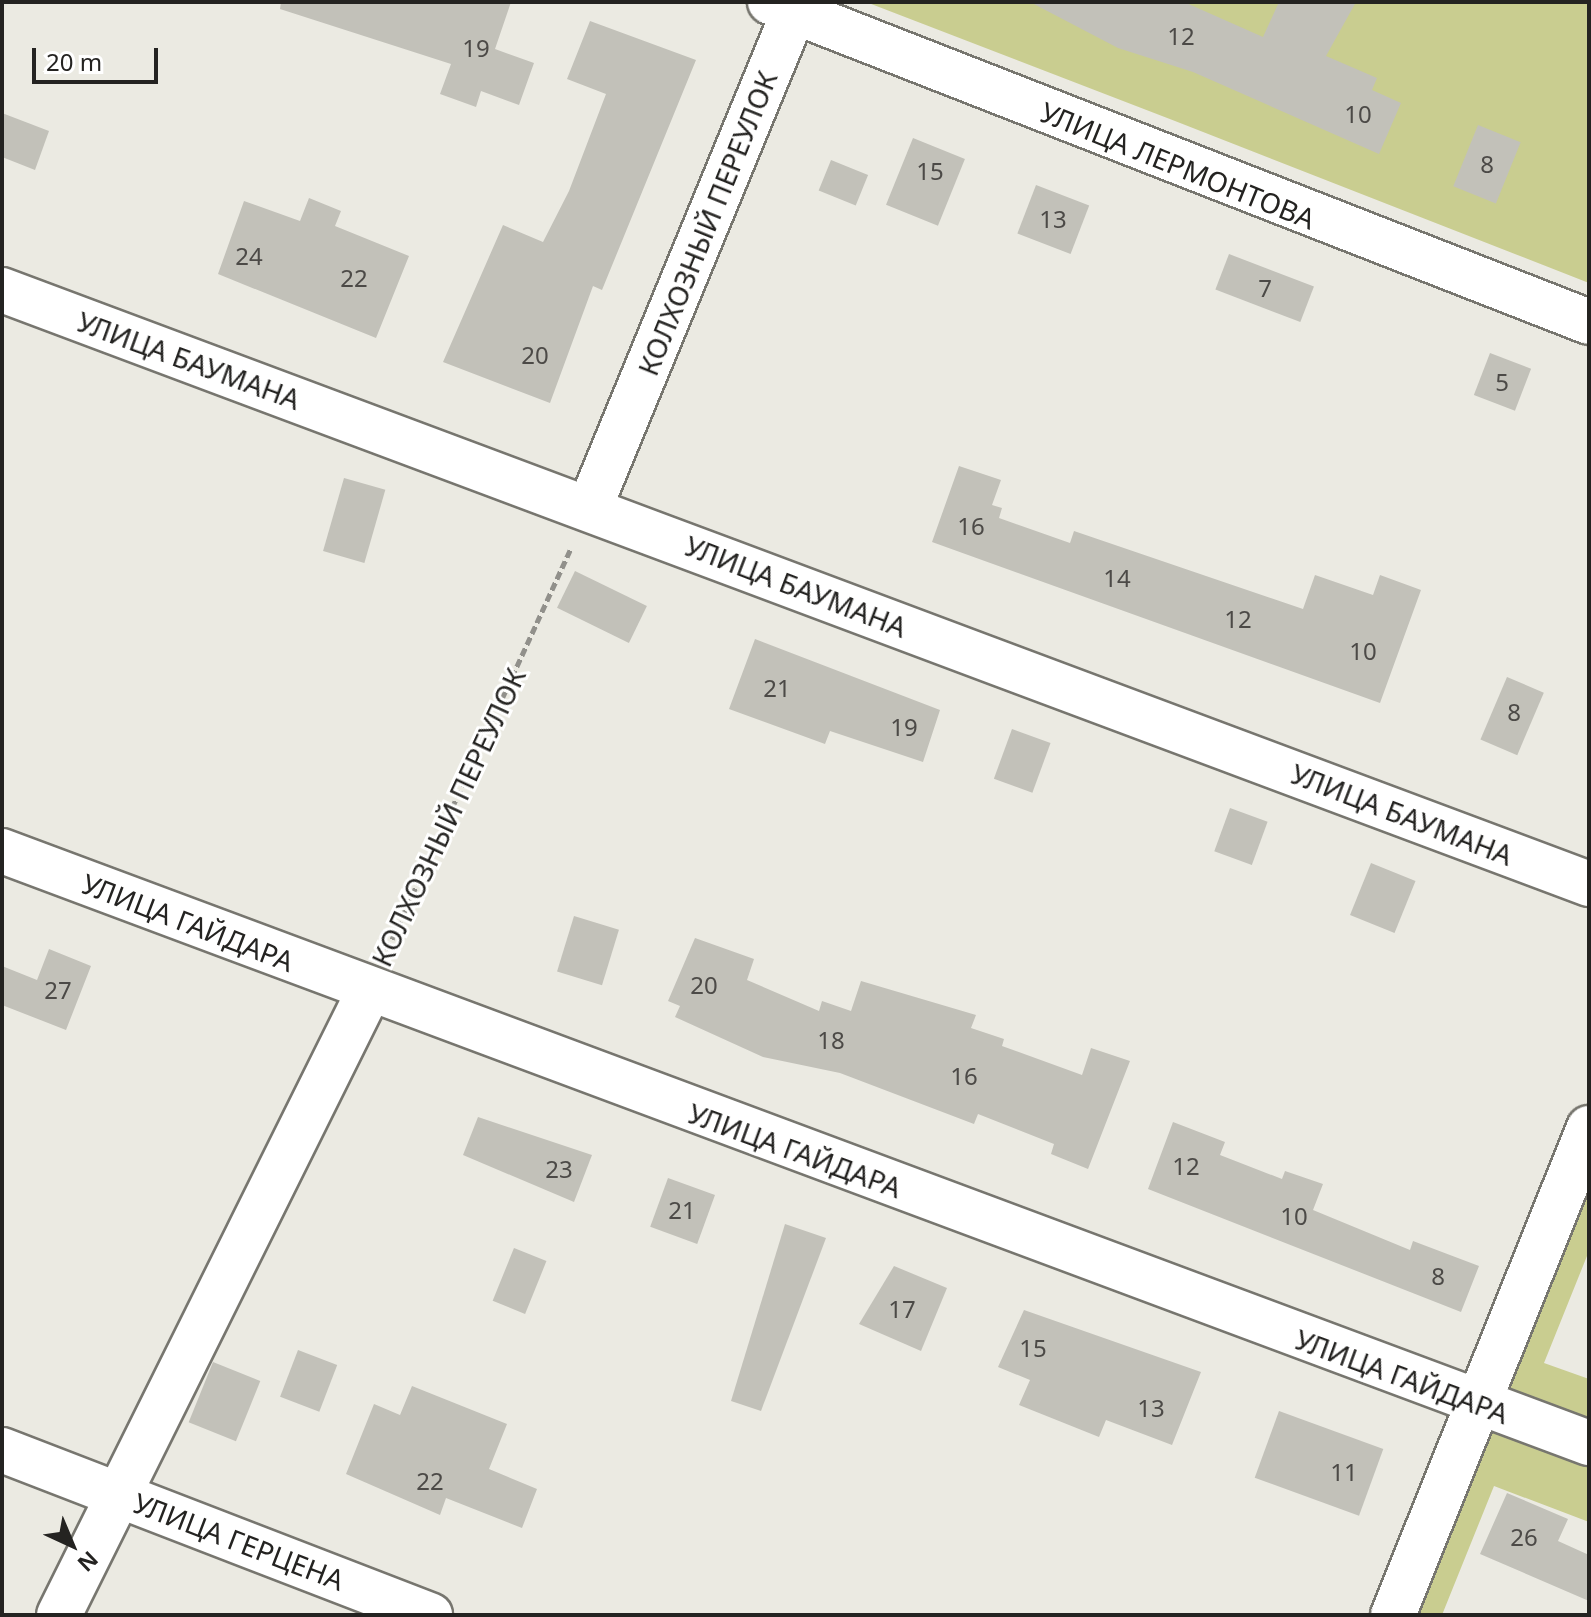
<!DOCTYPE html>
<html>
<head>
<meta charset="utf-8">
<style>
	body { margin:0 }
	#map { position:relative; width:1591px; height:1617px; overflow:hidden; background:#ebeae2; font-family:"Noto Sans",sans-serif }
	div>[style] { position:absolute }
	.green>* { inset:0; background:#c9cd90 }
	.building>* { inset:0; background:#c2c1b9; transform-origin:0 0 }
	.path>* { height:5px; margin-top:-2.5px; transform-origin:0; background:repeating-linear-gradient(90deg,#91908b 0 8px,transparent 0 12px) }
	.roads { filter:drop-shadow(2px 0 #77766f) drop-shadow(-2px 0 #77766f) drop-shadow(0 2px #77766f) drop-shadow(0 -2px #77766f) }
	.street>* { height:44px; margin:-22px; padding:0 22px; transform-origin:22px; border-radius:22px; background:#fff }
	span { translate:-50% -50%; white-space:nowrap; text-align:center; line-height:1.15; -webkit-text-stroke:6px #fff; paint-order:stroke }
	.number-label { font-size:24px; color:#4c4a47 }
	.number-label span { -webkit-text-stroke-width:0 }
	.street-label { font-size:28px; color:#242321 }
	.frame { position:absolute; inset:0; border:4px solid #242321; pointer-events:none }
	.north { position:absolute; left:32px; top:1505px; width:80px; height:80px; -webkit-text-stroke:6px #fff; paint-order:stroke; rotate:136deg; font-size:22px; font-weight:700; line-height:32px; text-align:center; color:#242321 }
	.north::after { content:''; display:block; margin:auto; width:28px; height:36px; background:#242321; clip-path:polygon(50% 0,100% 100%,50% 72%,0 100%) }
	.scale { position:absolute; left:32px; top:48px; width:126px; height:36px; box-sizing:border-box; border:4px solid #242321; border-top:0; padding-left:10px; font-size:24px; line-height:28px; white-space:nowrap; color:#242321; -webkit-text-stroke:6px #fff; paint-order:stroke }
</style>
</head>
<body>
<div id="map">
	<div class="green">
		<i style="clip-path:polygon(866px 2px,1589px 2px,1589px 283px,1175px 121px)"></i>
		<i style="clip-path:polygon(1589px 1173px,1589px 1251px,1544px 1363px,1589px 1379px,1589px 1522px,1494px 1486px,1442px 1615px,1414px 1615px)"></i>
	</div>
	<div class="building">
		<i style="clip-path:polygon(281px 2px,511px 2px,495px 49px,534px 63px,519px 105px,481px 91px,476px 107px,440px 94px,451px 64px,280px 9px)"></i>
		<i style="clip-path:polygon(1030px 2px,1184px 2px,1263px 37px,1279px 2px,1356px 2px,1326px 56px,1377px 78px,1372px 90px,1401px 103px,1379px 154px,1193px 72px,1118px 48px)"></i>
		<i style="clip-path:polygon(590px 21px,696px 60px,602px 290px,593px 286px,550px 403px,443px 362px,503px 225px,543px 242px,569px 191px,606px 94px,567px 79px)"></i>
		<i style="clip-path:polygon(2px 113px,49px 131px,35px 170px,2px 157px)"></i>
		<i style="left:1478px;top:125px;width:46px;height:66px;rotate:22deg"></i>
		<i style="left:913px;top:138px;width:56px;height:72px;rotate:22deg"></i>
		<i style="left:831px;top:160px;width:40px;height:33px;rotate:22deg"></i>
		<i style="left:1036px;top:185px;width:57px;height:52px;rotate:21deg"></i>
		<i style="clip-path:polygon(309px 198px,341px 211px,335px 226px,409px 256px,376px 338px,218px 274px,244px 201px,300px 221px)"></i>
		<i style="left:1229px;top:254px;width:91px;height:38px;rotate:21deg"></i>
		<i style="left:1490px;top:353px;width:44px;height:45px;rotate:21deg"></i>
		<i style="clip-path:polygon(959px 466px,1001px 480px,992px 505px,1002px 508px,999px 518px,1070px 543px,1074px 531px,1303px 609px,1315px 575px,1373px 595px,1380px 575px,1421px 590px,1380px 703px,932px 542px)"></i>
		<i style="left:344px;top:478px;width:43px;height:76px;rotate:16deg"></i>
		<i style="left:575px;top:571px;width:80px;height:41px;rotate:26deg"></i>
		<i style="clip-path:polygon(755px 639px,940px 710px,923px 762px,830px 731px,825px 744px,729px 709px)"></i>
		<i style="left:1507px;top:677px;width:40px;height:68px;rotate:23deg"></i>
		<i style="left:1012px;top:729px;width:41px;height:53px;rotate:20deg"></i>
		<i style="left:1230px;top:808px;width:40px;height:46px;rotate:20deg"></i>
		<i style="left:1371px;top:863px;width:48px;height:56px;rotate:22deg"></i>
		<i style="left:574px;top:916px;width:47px;height:58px;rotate:17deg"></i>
		<i style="clip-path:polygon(695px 938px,754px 959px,747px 980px,819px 1011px,822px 1001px,851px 1011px,861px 981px,976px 1015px,971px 1028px,1004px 1039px,1002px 1046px,1082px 1075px,1091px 1048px,1130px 1061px,1088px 1169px,1051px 1154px,1054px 1144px,978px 1114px,974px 1124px,840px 1073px,763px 1057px,675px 1017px,680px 1006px,668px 1001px)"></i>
		<i style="clip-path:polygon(49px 949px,91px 966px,66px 1030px,2px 1005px,2px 966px,37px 980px)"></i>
		<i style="clip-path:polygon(478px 1117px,592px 1155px,574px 1202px,463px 1155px)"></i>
		<i style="clip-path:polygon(1173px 1122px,1225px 1142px,1220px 1155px,1282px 1179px,1285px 1171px,1323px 1184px,1313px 1210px,1410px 1250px,1413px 1241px,1479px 1266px,1461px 1312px,1148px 1189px)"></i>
		<i style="left:668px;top:1178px;width:50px;height:52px;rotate:20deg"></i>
		<i style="clip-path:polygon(785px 1224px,826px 1238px,761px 1411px,731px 1401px)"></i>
		<i style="left:514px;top:1248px;width:35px;height:57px;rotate:22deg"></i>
		<i style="clip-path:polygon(894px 1266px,947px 1288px,921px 1351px,859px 1324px)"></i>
		<i style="clip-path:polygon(1024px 1310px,1201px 1372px,1172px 1445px,1106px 1420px,1099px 1437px,1019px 1405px,1030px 1380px,998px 1367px)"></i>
		<i style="left:298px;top:1350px;width:42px;height:50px;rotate:21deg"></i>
		<i style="left:213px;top:1362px;width:51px;height:65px;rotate:22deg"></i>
		<i style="clip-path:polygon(412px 1386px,507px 1424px,489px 1469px,537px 1489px,522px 1528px,446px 1498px,440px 1515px,346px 1474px,374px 1404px,400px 1415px)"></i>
		<i style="left:1279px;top:1411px;width:111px;height:71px;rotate:20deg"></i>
		<i style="clip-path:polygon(1507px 1493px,1568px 1519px,1558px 1541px,1589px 1555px,1589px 1601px,1480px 1554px)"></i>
	</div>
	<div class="path">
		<i style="left:387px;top:950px;width:442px;rotate:-65.4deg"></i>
	</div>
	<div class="roads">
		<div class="street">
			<i style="left:770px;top:2px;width:879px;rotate:21.34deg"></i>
			<i style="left:2px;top:290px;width:1695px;rotate:20.52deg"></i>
			<i style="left:589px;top:509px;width:548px;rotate:-67.6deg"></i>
			<i style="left:2px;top:851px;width:1694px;rotate:20.46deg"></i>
			<i style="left:2px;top:1450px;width:459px;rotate:21.1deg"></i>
			<i style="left:59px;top:1615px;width:697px;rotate:-63.58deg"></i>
			<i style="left:1393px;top:1615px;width:525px;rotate:-68.08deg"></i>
		</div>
	</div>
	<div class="number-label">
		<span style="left:1181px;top:36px">12</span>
		<span style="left:476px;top:48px">19</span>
		<span style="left:1358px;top:114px">10</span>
		<span style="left:1487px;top:164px">8</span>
		<span style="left:930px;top:171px">15</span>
		<span style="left:1053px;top:219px">13</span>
		<span style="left:249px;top:256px">24</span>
		<span style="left:354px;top:278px">22</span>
		<span style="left:1265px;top:288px">7</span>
		<span style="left:535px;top:355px">20</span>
		<span style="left:1502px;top:382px">5</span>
		<span style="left:971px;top:526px">16</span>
		<span style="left:1117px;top:578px">14</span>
		<span style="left:1238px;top:619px">12</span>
		<span style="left:1363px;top:651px">10</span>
		<span style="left:777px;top:688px">21</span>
		<span style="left:1514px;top:712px">8</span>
		<span style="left:904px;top:727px">19</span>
		<span style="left:704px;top:985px">20</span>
		<span style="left:58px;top:990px">27</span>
		<span style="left:831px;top:1040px">18</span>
		<span style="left:964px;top:1076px">16</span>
		<span style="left:1186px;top:1166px">12</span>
		<span style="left:559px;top:1169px">23</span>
		<span style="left:682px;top:1210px">21</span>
		<span style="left:1294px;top:1216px">10</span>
		<span style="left:1438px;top:1276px">8</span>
		<span style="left:902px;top:1309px">17</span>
		<span style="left:1033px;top:1348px">15</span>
		<span style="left:1151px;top:1408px">13</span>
		<span style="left:1344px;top:1472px">11</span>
		<span style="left:430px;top:1481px">22</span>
		<span style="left:1524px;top:1537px">26</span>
	</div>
	<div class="street-label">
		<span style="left:1178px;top:165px;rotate:22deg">УЛИЦА ЛЕРМОНТОВА</span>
		<span style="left:707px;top:223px;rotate:-68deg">КОЛХОЗНЫЙ ПЕРЕУЛОК</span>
		<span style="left:189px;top:360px;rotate:20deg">УЛИЦА БАУМАНА</span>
		<span style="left:796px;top:586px;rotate:21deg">УЛИЦА БАУМАНА</span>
		<span style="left:1402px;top:814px;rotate:21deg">УЛИЦА БАУМАНА</span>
		<span style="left:448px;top:817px;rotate:-65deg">КОЛХОЗНЫЙ ПЕРЕУЛОК</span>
		<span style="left:188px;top:922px;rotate:21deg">УЛИЦА ГАЙДАРА</span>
		<span style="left:795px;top:1150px;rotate:20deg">УЛИЦА ГАЙДАРА</span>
		<span style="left:1402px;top:1376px;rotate:20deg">УЛИЦА ГАЙДАРА</span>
		<span style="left:239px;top:1541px;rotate:21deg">УЛИЦА ГЕРЦЕНА</span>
	</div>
	<div class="frame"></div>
	<div class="north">N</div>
	<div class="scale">20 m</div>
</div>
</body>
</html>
